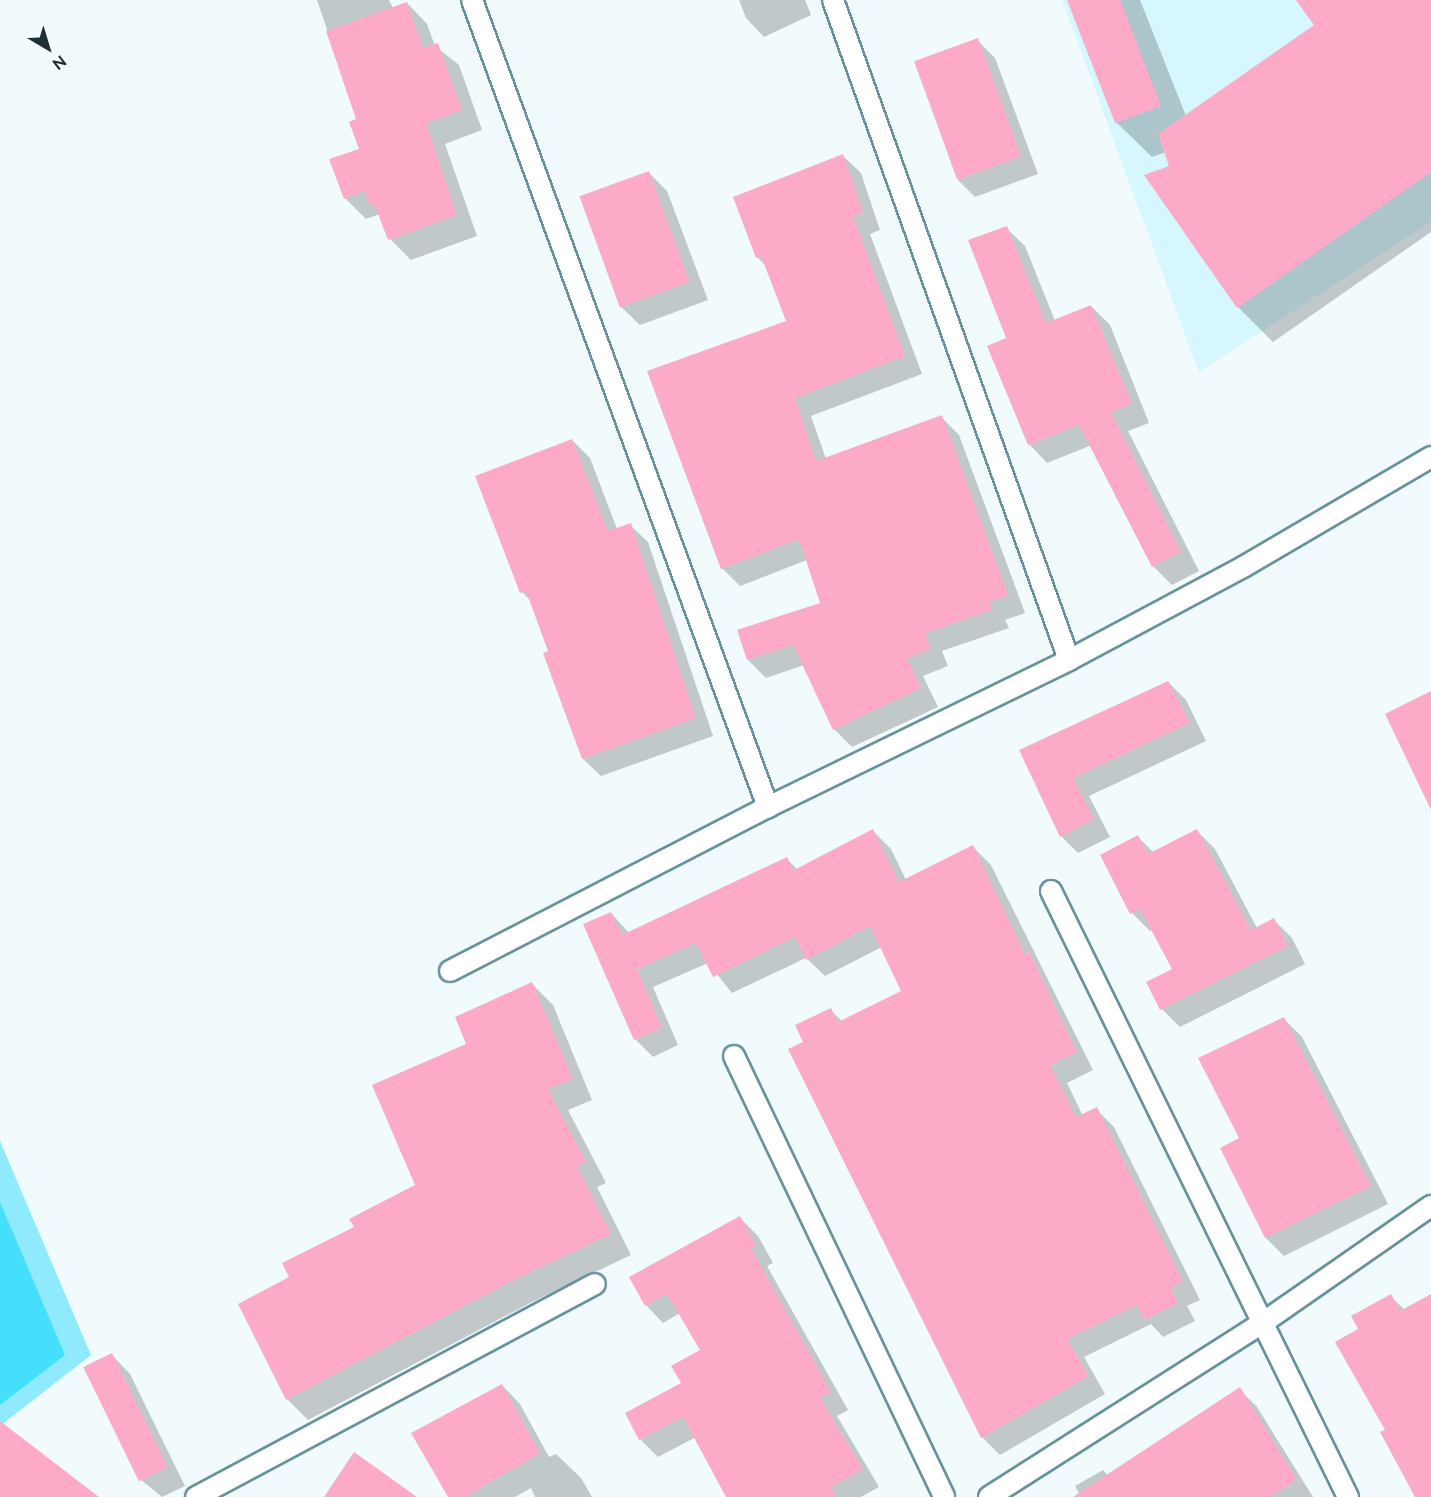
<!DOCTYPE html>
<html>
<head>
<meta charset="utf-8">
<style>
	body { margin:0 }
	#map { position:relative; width:1431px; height:1497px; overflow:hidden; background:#f1fafc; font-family:Raleway,sans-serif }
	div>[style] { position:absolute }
	.built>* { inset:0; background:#d7f7fe }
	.green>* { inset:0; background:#8feafe }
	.forest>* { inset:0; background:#45dffb }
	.shadow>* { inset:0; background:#0003 }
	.building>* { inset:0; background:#fdaac8; transform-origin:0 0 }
	.roads { filter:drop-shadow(2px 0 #68929b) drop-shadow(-2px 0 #68929b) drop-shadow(0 2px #68929b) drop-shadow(0 -2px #68929b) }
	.lane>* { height:20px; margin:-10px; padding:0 10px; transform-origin:10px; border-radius:10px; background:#fff }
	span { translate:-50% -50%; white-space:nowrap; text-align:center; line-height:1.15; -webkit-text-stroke:4.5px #fff; paint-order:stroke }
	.north { position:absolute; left:18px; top:18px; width:60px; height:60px; -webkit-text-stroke:4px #fff; paint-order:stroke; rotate:142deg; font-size:16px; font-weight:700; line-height:24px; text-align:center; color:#1f3134 }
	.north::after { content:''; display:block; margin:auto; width:21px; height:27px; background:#1f3134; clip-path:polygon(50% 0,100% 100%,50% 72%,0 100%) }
</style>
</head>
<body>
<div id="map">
	<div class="built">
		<i style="clip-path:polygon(1062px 0,1431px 0,1431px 222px,1199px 372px)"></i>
	</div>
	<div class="green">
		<i style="clip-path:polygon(0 1141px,91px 1355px,0 1426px)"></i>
	</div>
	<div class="forest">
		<i style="clip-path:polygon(0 1202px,65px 1355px,0 1405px)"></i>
	</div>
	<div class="shadow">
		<i style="clip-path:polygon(317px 0,389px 0,393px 8px,407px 3px,427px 24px,435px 46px,459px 65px,482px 130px,445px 144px,477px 236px,411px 260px,390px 239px,380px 214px,366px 219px,345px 198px,361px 150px,358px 120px)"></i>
		<i style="clip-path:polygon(739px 0,805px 0,811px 15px,764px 37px,746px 18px)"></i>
		<i style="clip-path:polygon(1069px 0,1140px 0,1186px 116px,1316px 25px,1298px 0,1431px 0,1431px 232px,1273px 342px,1238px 307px,1166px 152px,1152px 157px,1116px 122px)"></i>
		<i style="clip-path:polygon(977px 40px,995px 58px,1038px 174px,975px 197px,957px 179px)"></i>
		<i style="clip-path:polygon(843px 156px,861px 173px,880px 230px,870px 234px,922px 374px,811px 416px,826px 459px,941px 417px,959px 435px,1025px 613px,1005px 620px,1009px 628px,942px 651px,948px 666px,923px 676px,938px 707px,852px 747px,834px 729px,804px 665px,766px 678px,748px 660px,821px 604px,807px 560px,740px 586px,722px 568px,788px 322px,767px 267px,757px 257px)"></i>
		<i style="clip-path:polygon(648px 172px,667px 191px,708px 300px,640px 325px,621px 307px)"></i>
		<i style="clip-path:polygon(1006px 228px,1025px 246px,1055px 321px,1091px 306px,1110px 325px,1149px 423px,1128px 431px,1199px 571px,1172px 585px,1153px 566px,1092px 445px,1047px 463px,1029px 444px,1008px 338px)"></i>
		<i style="clip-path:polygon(572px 440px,590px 458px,617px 529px,630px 525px,648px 542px,713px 736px,601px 776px,583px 759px,545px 653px,549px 652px,532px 602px,522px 592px)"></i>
		<i style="clip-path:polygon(1168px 682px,1186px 700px,1206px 741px,1089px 796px,1110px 837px,1078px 853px,1061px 836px,1021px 751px)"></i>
		<i style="clip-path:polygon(873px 831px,891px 849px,906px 880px,973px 847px,991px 865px,1093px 1070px,1067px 1083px,1083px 1116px,1096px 1109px,1114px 1127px,1200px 1300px,1187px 1306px,1195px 1321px,1163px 1337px,1151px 1324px,1084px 1357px,1105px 1394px,1000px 1455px,982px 1437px,805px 1043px,830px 1010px,842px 1021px,903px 992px,882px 947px,825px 976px,806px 958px,732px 993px,708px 963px,653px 987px,678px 1045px,653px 1057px,635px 1039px,611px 913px,629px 933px,787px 859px,798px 870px)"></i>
		<i style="clip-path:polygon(1197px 831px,1215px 849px,1257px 928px,1274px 920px,1292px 938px,1305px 964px,1180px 1027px,1162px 1009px,1148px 983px,1174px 970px,1153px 930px,1150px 931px,1132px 913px,1102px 856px,1138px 837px,1154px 853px)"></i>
		<i style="clip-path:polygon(532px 984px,553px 1005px,592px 1100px,568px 1110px,606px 1183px,597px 1187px,631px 1255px,532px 1302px,308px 1420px,287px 1399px,291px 1277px,417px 1186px,468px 1045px)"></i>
		<i style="clip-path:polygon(1284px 1019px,1302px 1037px,1388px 1204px,1284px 1256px,1266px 1238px,1222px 1148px,1241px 1139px)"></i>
		<i style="clip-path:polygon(740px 1218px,758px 1236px,773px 1263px,767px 1266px,848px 1410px,837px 1416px,879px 1487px,861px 1497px,757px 1497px,696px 1437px,658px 1457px,641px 1440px,627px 1414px,683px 1384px,702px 1351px,680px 1313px,663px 1323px,646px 1305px)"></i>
		<i style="clip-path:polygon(1390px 1296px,1405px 1310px,1431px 1296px,1431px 1497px,1415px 1497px,1387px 1431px,1360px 1329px)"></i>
		<i style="clip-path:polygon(112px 1355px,130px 1374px,185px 1486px,162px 1497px,141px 1480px)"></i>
		<i style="clip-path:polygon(502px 1385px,520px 1404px,549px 1457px,556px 1454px,581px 1478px,592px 1497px,535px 1497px,531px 1488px,515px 1497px,450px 1497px)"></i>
		<i style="clip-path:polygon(1239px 1389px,1257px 1407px,1313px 1497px,1081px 1497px,1075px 1486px,1103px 1470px,1108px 1476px)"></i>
	</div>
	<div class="building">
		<i style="clip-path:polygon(1067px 0,1120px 0,1161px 106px,1115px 123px)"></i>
		<i style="clip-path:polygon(1296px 0,1431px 0,1431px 172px,1237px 308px,1144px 175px,1169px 166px,1158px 134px,1314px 25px)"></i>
		<i style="clip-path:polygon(407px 2px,423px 48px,438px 43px,462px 110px,426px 123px,457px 215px,388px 240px,374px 203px,369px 205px,365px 191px,344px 199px,329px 159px,359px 149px,349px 122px,356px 119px,326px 31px)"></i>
		<i style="left:978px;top:38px;width:126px;height:68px;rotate:70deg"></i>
		<i style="clip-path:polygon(843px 154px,863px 212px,853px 216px,905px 356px,795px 398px,816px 461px,942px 415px,1008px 595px,989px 602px,992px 610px,925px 633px,931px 649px,907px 658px,921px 688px,833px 730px,793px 645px,747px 660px,737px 630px,820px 603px,799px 539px,721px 569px,647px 371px,786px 321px,761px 256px,756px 258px,733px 197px)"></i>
		<i style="left:649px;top:171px;width:118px;height:74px;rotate:70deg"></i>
		<i style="clip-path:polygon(1007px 226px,1046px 323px,1091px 305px,1132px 404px,1111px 412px,1181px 552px,1152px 567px,1079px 425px,1028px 445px,987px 346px,1006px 338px,968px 240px)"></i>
		<i style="clip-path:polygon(572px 439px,608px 531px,631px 523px,696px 718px,582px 759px,543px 653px,548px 651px,526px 591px,520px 593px,475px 476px)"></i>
		<i style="clip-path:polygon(1168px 681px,1190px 723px,1073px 778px,1094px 819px,1060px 837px,1019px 750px)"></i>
		<i style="clip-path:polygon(1431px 691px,1431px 810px,1385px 714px)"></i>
		<i style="clip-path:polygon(873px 829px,899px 882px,973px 845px,1025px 954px,1029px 952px,1077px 1052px,1050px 1065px,1076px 1117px,1097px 1107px,1183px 1282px,1171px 1288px,1178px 1303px,1144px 1320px,1137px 1305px,1067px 1339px,1089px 1376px,981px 1438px,788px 1049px,803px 1042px,795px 1025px,831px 1008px,838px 1022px,901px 991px,870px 926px,806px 960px,795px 937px,713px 977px,696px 943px,637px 969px,662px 1028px,634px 1040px,583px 924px,611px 912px,622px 935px,787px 857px,794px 870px)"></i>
		<i style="clip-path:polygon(1197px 829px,1251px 930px,1274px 918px,1288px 946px,1160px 1010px,1146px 982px,1172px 969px,1140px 909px,1130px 914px,1100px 855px,1138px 835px,1148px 854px)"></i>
		<i style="clip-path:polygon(532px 982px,573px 1079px,548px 1089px,586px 1162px,577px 1166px,611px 1234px,510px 1282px,286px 1400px,238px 1304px,289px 1277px,282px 1263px,354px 1227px,349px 1219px,415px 1185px,372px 1085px,466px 1044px,455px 1017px)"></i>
		<i style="clip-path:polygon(1284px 1017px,1371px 1186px,1265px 1238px,1220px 1148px,1239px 1138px,1198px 1058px)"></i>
		<i style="clip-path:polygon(740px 1216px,756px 1245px,751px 1248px,831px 1392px,820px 1398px,863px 1469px,831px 1487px,836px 1497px,726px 1497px,683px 1417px,639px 1440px,625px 1413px,681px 1383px,671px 1366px,700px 1350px,667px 1294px,645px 1306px,629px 1277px)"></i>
		<i style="clip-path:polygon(1391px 1294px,1400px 1311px,1431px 1294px,1431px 1497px,1415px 1497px,1380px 1432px,1385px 1430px,1335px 1342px,1358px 1329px,1351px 1316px)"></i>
		<i style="left:112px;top:1353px;width:127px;height:32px;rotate:64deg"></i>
		<i style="clip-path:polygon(502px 1384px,540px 1453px,465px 1497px,448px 1497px,411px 1433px)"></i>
		<i style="clip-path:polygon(1240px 1387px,1297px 1480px,1269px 1497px,1073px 1497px)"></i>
		<i style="clip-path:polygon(0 1421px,99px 1497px,0 1497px)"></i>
		<i style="clip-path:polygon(354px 1452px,417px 1497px,324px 1497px)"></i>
	</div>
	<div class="roads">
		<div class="lane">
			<i style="left:472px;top:0;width:860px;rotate:69.86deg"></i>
			<i style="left:833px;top:0;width:701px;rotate:70.32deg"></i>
			<i style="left:1051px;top:891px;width:675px;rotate:63.89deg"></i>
			<i style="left:450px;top:971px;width:358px;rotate:-27.3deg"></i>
			<i style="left:768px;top:807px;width:335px;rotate:-26deg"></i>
			<i style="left:1069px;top:660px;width:197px;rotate:-28.1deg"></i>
			<i style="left:1243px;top:567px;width:218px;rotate:-30.3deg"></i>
			<i style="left:734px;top:1056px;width:488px;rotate:64.5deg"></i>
			<i style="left:196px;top:1497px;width:452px;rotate:-28.1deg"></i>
			<i style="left:989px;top:1497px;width:322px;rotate:-32.5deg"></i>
			<i style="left:1261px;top:1324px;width:207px;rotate:-34.8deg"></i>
		</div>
	</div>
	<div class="north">N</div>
</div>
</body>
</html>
